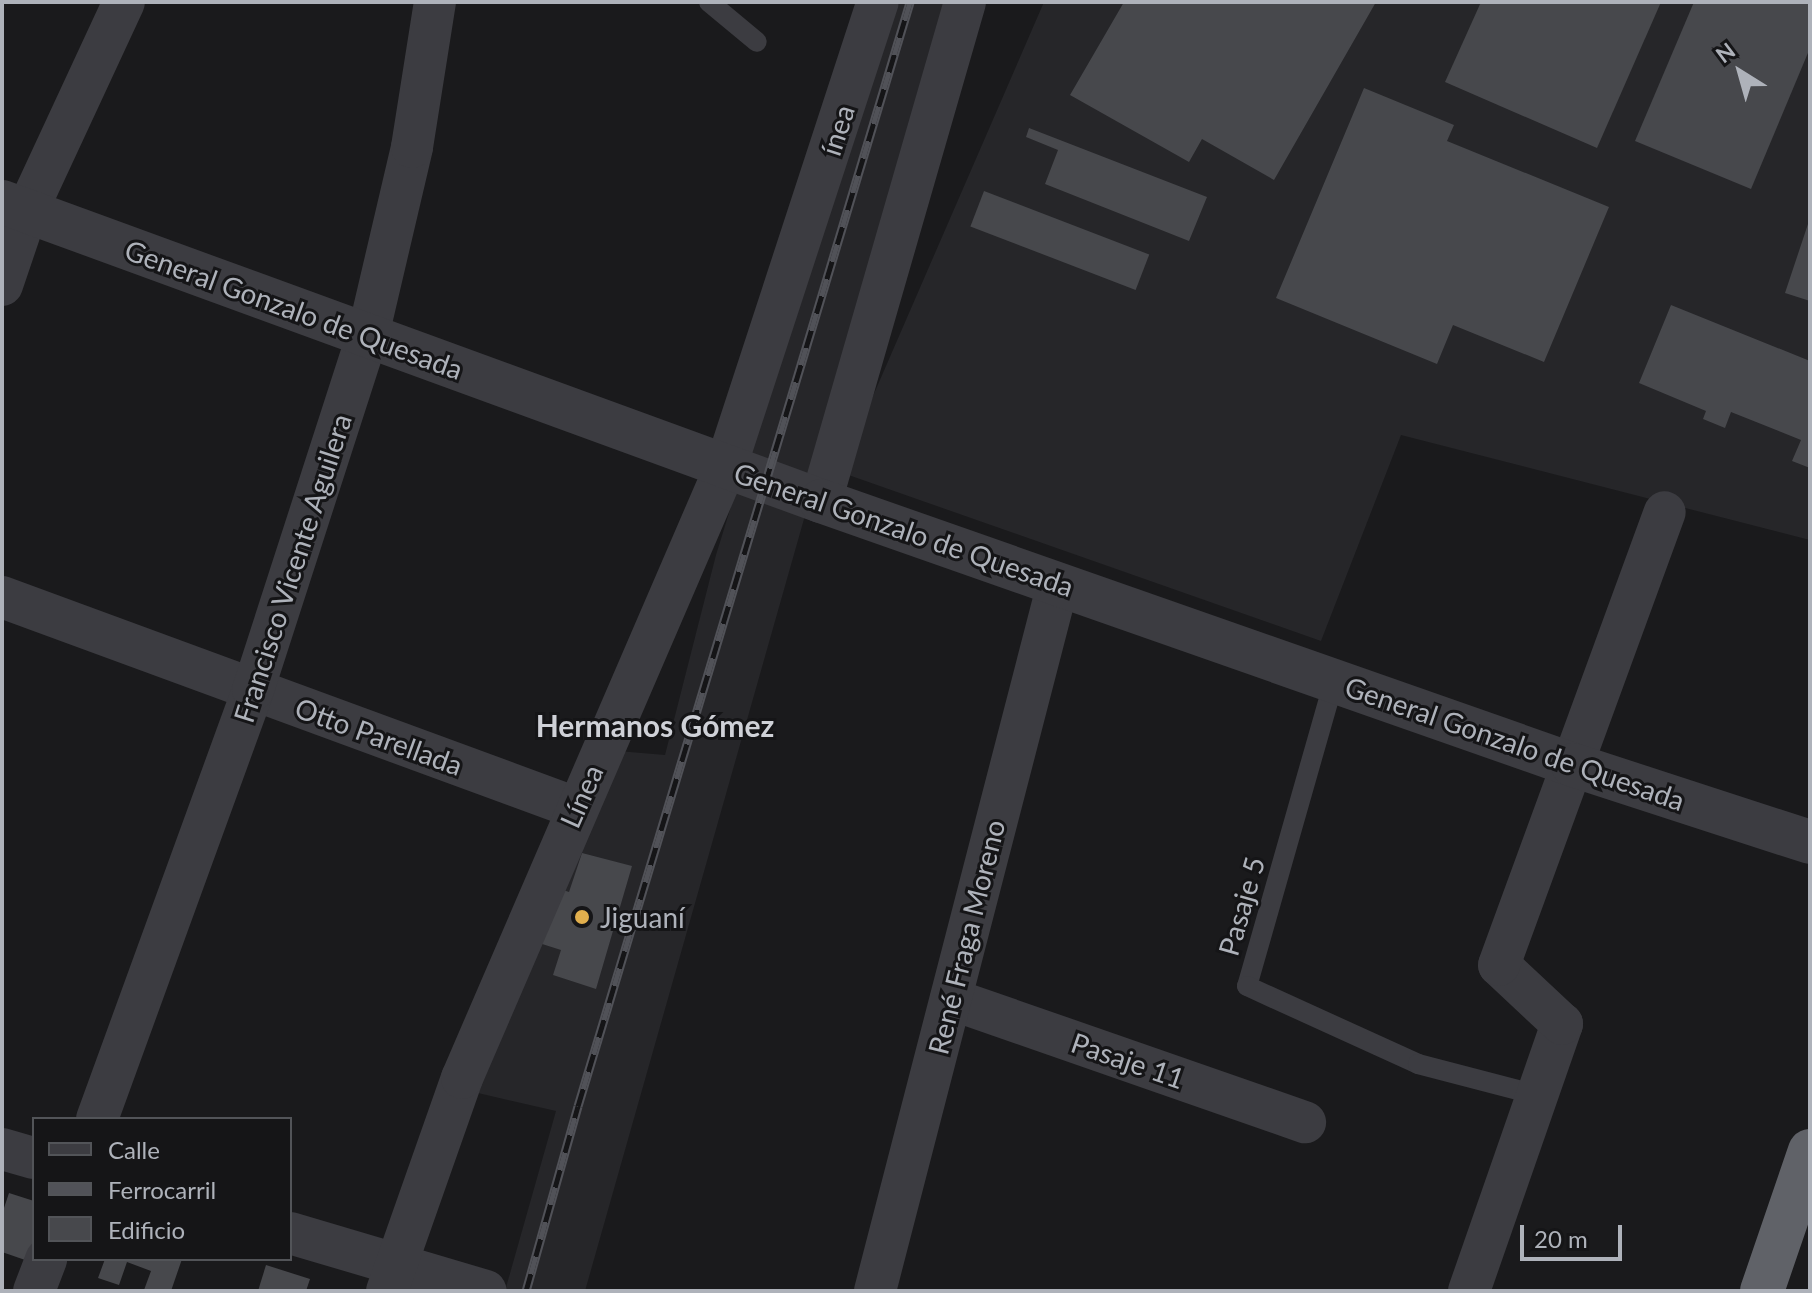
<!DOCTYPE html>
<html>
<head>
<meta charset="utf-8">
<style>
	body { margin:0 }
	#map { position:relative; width:1812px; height:1293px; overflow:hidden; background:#1a1a1c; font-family:Lato,sans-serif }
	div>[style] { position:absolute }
	.built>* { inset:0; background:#262629 }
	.building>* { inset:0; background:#47484c; transform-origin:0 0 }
	.service>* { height:20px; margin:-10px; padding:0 10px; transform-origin:10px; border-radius:10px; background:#3c3c41 }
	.minor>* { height:42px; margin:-21px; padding:0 21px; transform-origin:21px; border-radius:21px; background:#3c3c41 }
	.tertiary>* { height:44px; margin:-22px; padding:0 22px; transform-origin:22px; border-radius:22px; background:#3c3c41 }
	.trunk>* { height:44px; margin:-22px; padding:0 22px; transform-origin:22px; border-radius:22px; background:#606268 }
	.rail>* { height:9px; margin-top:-4.5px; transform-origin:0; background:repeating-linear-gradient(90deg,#151517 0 18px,#515258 0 36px); box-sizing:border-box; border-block:2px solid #515258 }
	.dots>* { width:22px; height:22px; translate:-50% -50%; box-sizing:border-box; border:4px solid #151517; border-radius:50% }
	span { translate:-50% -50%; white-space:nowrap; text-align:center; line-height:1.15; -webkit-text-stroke:6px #151517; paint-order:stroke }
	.street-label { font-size:28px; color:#aeb2ba }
	.poi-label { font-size:28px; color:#aeb2ba }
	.left { translate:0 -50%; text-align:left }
	.neighbourhood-label { font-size:30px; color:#cfd1d7; font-weight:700 }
	.frame { position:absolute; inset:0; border:4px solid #aeb2ba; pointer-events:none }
	.legend { position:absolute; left:32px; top:1117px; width:260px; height:144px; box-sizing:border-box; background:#151517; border:2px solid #525458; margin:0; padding:10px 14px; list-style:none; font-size:24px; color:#aeb2ba }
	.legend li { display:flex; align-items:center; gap:16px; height:40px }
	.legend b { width:40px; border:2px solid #525458 }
	.north { position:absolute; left:1700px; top:32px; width:80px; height:80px; -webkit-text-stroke:6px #151517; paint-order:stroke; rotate:323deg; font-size:22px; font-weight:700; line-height:32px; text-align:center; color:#aeb2ba }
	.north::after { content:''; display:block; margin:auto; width:28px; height:36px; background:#aeb2ba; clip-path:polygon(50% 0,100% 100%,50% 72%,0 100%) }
	.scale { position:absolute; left:1520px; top:1225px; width:102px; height:36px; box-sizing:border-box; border:4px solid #aeb2ba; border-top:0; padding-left:10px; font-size:24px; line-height:28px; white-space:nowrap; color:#aeb2ba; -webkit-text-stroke:6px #151517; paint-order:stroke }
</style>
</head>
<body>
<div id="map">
	<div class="built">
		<i style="clip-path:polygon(887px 2px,954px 2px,924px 96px,585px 1291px,505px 1291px,556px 1111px,478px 1093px,606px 750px,665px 755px,716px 555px)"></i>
		<i style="clip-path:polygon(1044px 2px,1810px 2px,1810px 540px,1401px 435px,1321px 641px,840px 472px)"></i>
	</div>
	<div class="building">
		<i style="clip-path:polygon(1124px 2px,1376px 2px,1274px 180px,1202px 139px,1189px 162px,1070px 95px)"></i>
		<i style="clip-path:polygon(1481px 2px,1661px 2px,1597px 148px,1445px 82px)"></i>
		<i style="clip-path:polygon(1694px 2px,1810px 2px,1810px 48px,1751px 189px,1635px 141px)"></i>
		<i style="clip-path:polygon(1364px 88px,1454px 125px,1447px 141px,1609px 207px,1544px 362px,1453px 325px,1437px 364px,1276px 298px)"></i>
		<i style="clip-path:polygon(1029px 128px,1207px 197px,1189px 241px,1045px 184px,1058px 150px,1026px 137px)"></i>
		<i style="left:984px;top:191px;width:177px;height:38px;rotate:21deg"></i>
		<i style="clip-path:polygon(1809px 221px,1810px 221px,1810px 301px,1785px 293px)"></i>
		<i style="clip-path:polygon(1671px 305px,1810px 361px,1810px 468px,1792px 461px,1801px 440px,1731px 412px,1725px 428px,1703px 419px,1706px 411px,1639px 383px)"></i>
		<i style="clip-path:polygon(582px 853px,632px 866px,596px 989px,553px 975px,561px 950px,539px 943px,557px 888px,569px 892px)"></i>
		<i style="clip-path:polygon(9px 1193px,34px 1201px,34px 1242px,28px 1261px,2px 1252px,2px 1214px)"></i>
		<i style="clip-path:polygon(105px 1259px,182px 1259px,171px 1291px,144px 1290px,151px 1271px,127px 1262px,119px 1285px,98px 1278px)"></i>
		<i style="clip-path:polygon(266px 1265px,310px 1279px,306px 1291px,258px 1291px)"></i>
	</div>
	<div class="service">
		<i style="left:709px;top:2px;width:62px;rotate:39.8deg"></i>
		<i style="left:1334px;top:681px;width:317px;rotate:105.9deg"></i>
		<i style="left:1247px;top:986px;width:188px;rotate:24.5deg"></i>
		<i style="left:1418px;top:1064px;width:123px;rotate:14.6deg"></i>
	</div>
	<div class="minor">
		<i style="left:2px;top:285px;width:78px;rotate:-71.3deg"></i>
		<i style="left:27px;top:211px;width:230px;rotate:-65.1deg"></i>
		<i style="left:821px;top:501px;width:519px;rotate:-73.9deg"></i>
		<i style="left:2px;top:597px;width:612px;rotate:20.18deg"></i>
		<i style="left:951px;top:999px;width:375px;rotate:19.2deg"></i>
		<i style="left:97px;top:1119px;width:456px;rotate:-70deg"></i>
		<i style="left:253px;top:690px;width:373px;rotate:-72.1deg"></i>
		<i style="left:368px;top:335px;width:193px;rotate:-76.8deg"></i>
		<i style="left:412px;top:147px;width:147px;rotate:-81deg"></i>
		<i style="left:2px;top:1149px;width:33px;rotate:16deg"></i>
		<i style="left:290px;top:1233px;width:204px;rotate:16.5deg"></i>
		<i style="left:34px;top:1291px;width:34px;rotate:-69deg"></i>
		<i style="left:387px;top:1291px;width:226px;rotate:-70.6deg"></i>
		<i style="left:462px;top:1078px;width:667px;rotate:-66.67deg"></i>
		<i style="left:726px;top:466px;width:488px;rotate:-71.9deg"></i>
		<i style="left:875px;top:1291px;width:730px;rotate:-75.49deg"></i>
		<i style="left:1469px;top:1291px;width:283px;rotate:-70.8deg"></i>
		<i style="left:1562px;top:1024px;width:86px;rotate:-136.9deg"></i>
		<i style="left:1499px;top:965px;width:482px;rotate:-69.9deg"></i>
	</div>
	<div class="tertiary">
		<i style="left:2px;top:202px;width:872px;rotate:20.06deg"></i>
		<i style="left:821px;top:501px;width:797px;rotate:19.34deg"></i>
		<i style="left:1573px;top:765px;width:249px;rotate:18deg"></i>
	</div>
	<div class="trunk">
		<i style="left:1762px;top:1291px;width:148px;rotate:-71.1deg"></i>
	</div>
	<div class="rail">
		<i style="left:526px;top:1291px;width:192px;rotate:-74.3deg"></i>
		<i style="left:578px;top:1106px;width:1153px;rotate:-73.26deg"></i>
	</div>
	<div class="dots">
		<i style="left:582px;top:917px;background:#e1af4d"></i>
	</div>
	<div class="street-label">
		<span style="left:837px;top:130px;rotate:-72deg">ínea</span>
		<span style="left:294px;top:309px;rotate:20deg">General Gonzalo de Quesada</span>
		<span style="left:904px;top:529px;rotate:19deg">General Gonzalo de Quesada</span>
		<span style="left:292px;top:568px;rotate:-72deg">Francisco Vicente Aguilera</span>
		<span style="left:379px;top:736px;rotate:20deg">Otto Parellada</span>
		<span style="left:1515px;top:743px;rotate:19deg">General Gonzalo de Quesada</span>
		<span style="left:581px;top:796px;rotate:-66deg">Línea</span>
		<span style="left:1241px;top:906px;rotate:-74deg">Pasaje 5</span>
		<span style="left:966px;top:937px;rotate:-76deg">René Fraga Moreno</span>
		<span style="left:1128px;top:1060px;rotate:19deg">Pasaje 11</span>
	</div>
	<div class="poi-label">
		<span class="left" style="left:600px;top:917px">Jiguaní</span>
	</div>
	<div class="neighbourhood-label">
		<span style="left:655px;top:725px">Hermanos Gómez</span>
	</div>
	<div class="frame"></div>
	<ul class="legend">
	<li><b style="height:10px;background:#3c3c41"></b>Calle</li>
	<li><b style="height:10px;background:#515258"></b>Ferrocarril</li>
	<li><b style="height:22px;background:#47484c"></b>Edificio</li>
	</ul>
	<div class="north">N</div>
	<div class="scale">20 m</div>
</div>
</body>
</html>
